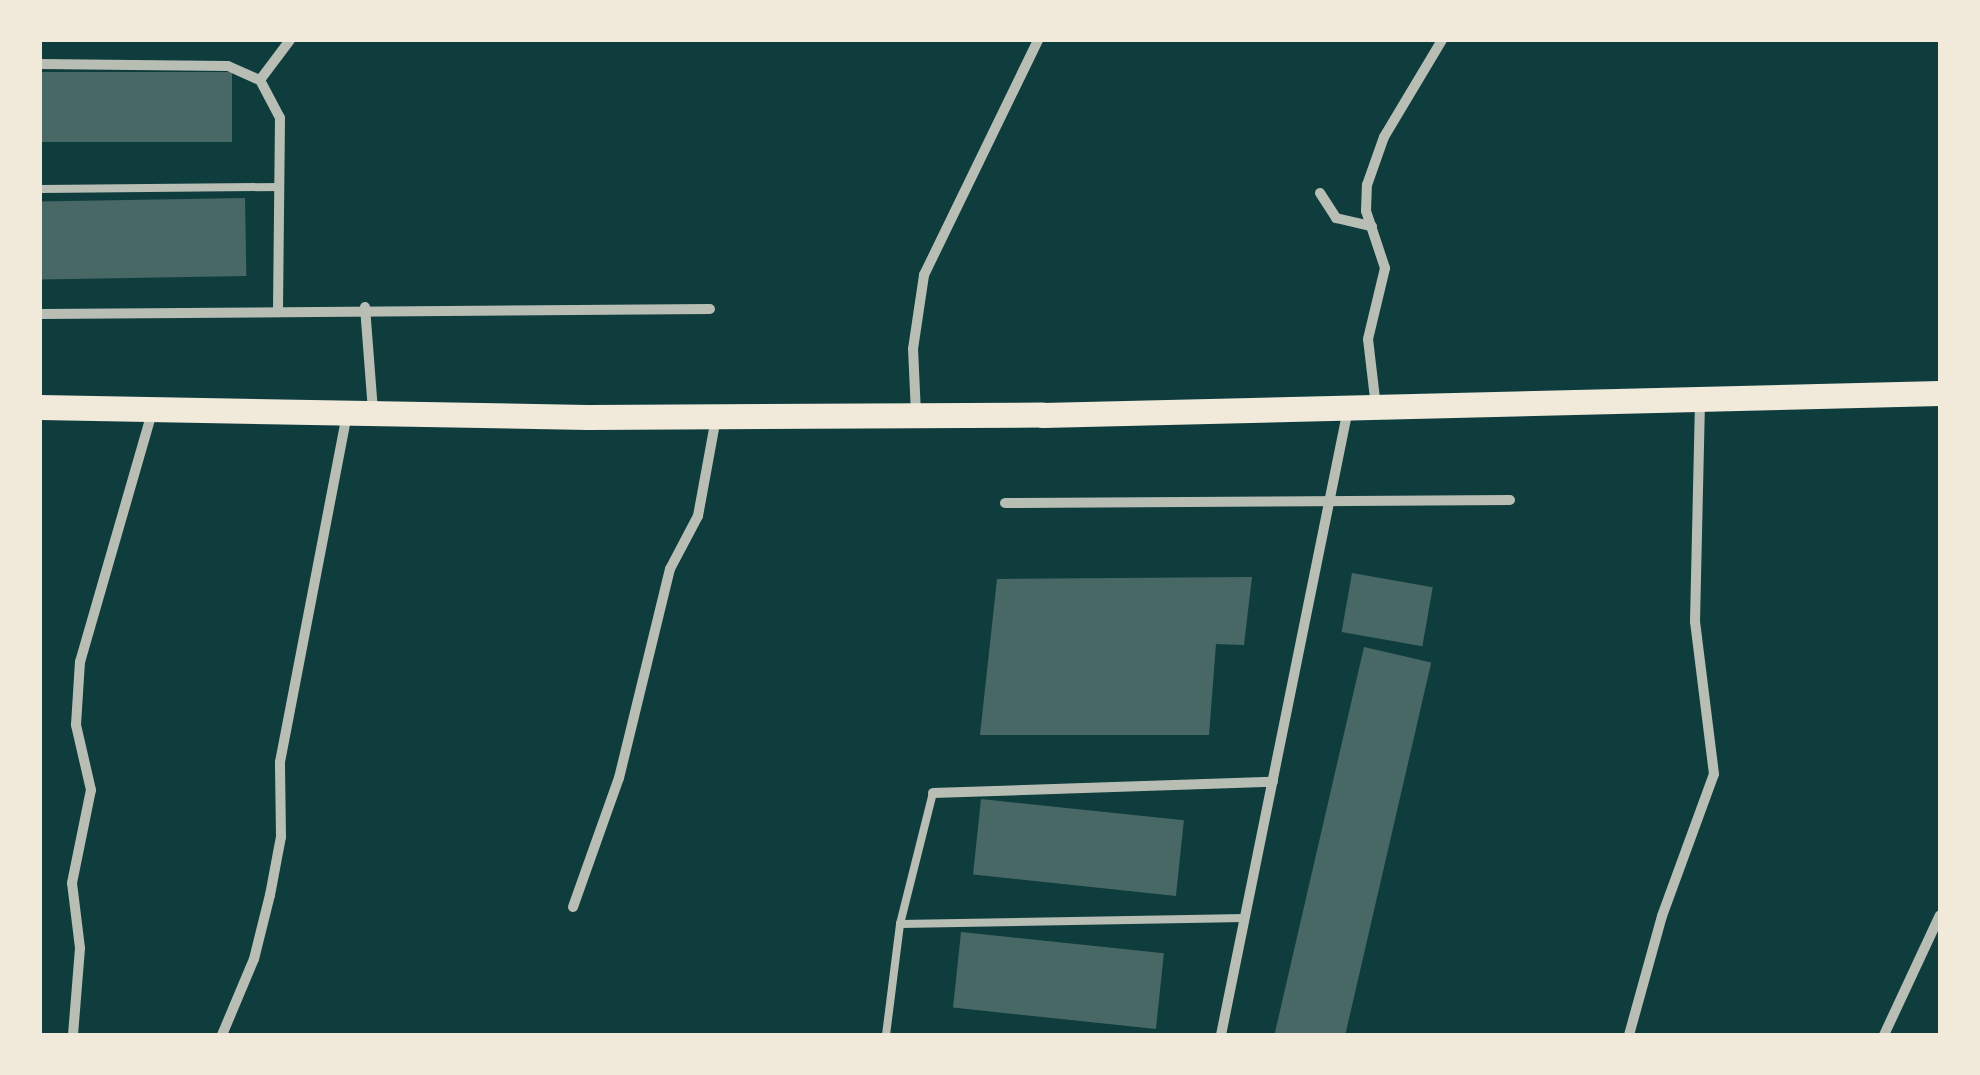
<!DOCTYPE html>
<html>
<head>
<meta charset="utf-8">
<style>
	body { margin:0 }
	#map { position:relative; width:1980px; height:1075px; overflow:hidden; background:#0f3d3e; font-family:"Space Grotesk",sans-serif }
	div>[style] { position:absolute }
	.building>* { inset:0; background:#486865; transform-origin:0 0 }
	.service>* { height:8px; margin:-4px; padding:0 4px; transform-origin:4px; border-radius:4px; background:#b8beb3 }
	.minor>* { height:10px; margin:-5px; padding:0 5px; transform-origin:5px; border-radius:5px; background:#b8beb3 }
	.primary>* { height:25px; margin:-12.5px; padding:0 12.5px; transform-origin:12.5px; border-radius:12.5px; background:#f1e9da }
	span { translate:-50% -50%; white-space:nowrap; text-align:center; line-height:1.15; -webkit-text-stroke:10px #f1e9da; paint-order:stroke }
	.frame { position:absolute; inset:0; border:42px solid #f1e9da; pointer-events:none }
</style>
</head>
<body>
<div id="map">
	<div class="building">
		<i style="left:232px;top:72px;width:70px;height:192px;rotate:90deg"></i>
		<i style="left:245px;top:198px;width:78px;height:205px;rotate:89deg"></i>
		<i style="left:1352px;top:573px;width:82px;height:60px;rotate:10deg"></i>
		<i style="clip-path:polygon(1252px 577px,1244px 645px,1216px 644px,1209px 735px,980px 735px,997px 579px)"></i>
		<i style="left:1364px;top:647px;width:69px;height:397px;rotate:13deg"></i>
		<i style="left:981px;top:799px;width:204px;height:76px;rotate:6deg"></i>
		<i style="left:961px;top:932px;width:204px;height:76px;rotate:6deg"></i>
	</div>
	<div class="service">
		<i style="left:40px;top:189px;width:240px;rotate:-0.5deg"></i>
		<i style="left:900px;top:924px;width:345px;rotate:-1deg"></i>
		<i style="left:886px;top:1035px;width:112px;rotate:-82.8deg"></i>
		<i style="left:900px;top:924px;width:135px;rotate:-75.9deg"></i>
	</div>
	<div class="minor">
		<i style="left:40px;top:64px;width:188px;rotate:0.6deg"></i>
		<i style="left:228px;top:66px;width:35px;rotate:24deg"></i>
		<i style="left:260px;top:80px;width:43px;rotate:62.2deg"></i>
		<i style="left:280px;top:118px;width:192px;rotate:90.6deg"></i>
		<i style="left:260px;top:80px;width:50px;rotate:-53.1deg"></i>
		<i style="left:1320px;top:193px;width:30px;rotate:57deg"></i>
		<i style="left:1336px;top:218px;width:37px;rotate:13deg"></i>
		<i style="left:365px;top:307px;width:103px;rotate:85.6deg"></i>
		<i style="left:40px;top:314px;width:670px;rotate:-0.43deg"></i>
		<i style="left:1376px;top:407px;width:68px;rotate:-96.7deg"></i>
		<i style="left:1368px;top:339px;width:73px;rotate:-76.5deg"></i>
		<i style="left:1385px;top:268px;width:60px;rotate:-108.4deg"></i>
		<i style="left:1366px;top:211px;width:26px;rotate:-88deg"></i>
		<i style="left:1367px;top:185px;width:51px;rotate:-70.5deg"></i>
		<i style="left:1384px;top:137px;width:113px;rotate:-59.1deg"></i>
		<i style="left:916px;top:414px;width:65px;rotate:-92.6deg"></i>
		<i style="left:913px;top:349px;width:75px;rotate:-81.5deg"></i>
		<i style="left:924px;top:275px;width:261px;rotate:-64.1deg"></i>
		<i style="left:1005px;top:503px;width:505px;rotate:-0.34deg"></i>
		<i style="left:933px;top:793px;width:340px;rotate:-1.9deg"></i>
		<i style="left:573px;top:907px;width:137px;rotate:-70.4deg"></i>
		<i style="left:619px;top:778px;width:215px;rotate:-76.3deg"></i>
		<i style="left:670px;top:569px;width:60px;rotate:-62.2deg"></i>
		<i style="left:698px;top:516px;width:100px;rotate:-79.6deg"></i>
		<i style="left:73px;top:1035px;width:87px;rotate:-85.4deg"></i>
		<i style="left:80px;top:948px;width:65px;rotate:-97deg"></i>
		<i style="left:72px;top:883px;width:95px;rotate:-78.5deg"></i>
		<i style="left:91px;top:790px;width:67px;rotate:-103deg"></i>
		<i style="left:76px;top:725px;width:63px;rotate:-86.4deg"></i>
		<i style="left:80px;top:662px;width:260px;rotate:-73.9deg"></i>
		<i style="left:222px;top:1035px;width:82px;rotate:-67.2deg"></i>
		<i style="left:254px;top:959px;width:66px;rotate:-76deg"></i>
		<i style="left:270px;top:895px;width:59px;rotate:-79.3deg"></i>
		<i style="left:281px;top:837px;width:75px;rotate:-90.8deg"></i>
		<i style="left:280px;top:762px;width:355px;rotate:-79.1deg"></i>
		<i style="left:1221px;top:1035px;width:639px;rotate:-78.53deg"></i>
		<i style="left:1629px;top:1035px;width:123px;rotate:-74.5deg"></i>
		<i style="left:1662px;top:916px;width:151px;rotate:-69.9deg"></i>
		<i style="left:1714px;top:774px;width:153px;rotate:-97.1deg"></i>
		<i style="left:1695px;top:622px;width:221px;rotate:-88.7deg"></i>
		<i style="left:1884px;top:1035px;width:132px;rotate:-65deg"></i>
	</div>
	<div class="primary">
		<i style="left:40px;top:407px;width:548px;rotate:1.05deg"></i>
		<i style="left:588px;top:417px;width:454px;rotate:-0.3deg"></i>
		<i style="left:1042px;top:415px;width:898px;rotate:-1.4deg"></i>
	</div>
	<div class="frame"></div>
</div>
</body>
</html>
